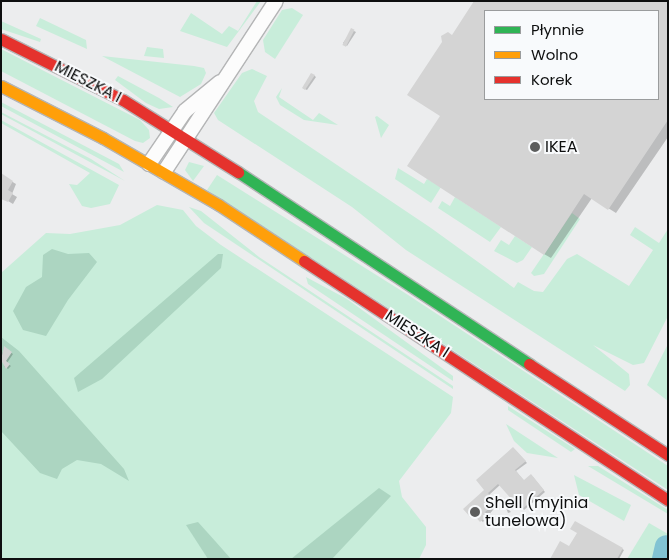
<!DOCTYPE html>
<html>
<head>
<meta charset="utf-8">
<style>
	body { margin:0 }
	#map { position:relative; width:669px; height:560px; overflow:hidden; background:#ecedee; font-family:Poppins,sans-serif }
	div>[style] { position:absolute }
	.green>* { inset:0; background:#c8edda }
	.forest>* { inset:0; background:#acd5c1 }
	.shadow>* { inset:0; background:#0003 }
	.river>* { height:22px; margin:-11px; padding:0 11px; transform-origin:11px; border-radius:11px; background:#82c3d3 }
	.building>* { inset:0; background:#d4d4d4; transform-origin:0 0 }
	.roads { filter:drop-shadow(1px 0 #b4b5b6) drop-shadow(-1px 0 #b4b5b6) drop-shadow(0 1px #b4b5b6) drop-shadow(0 -1px #b4b5b6) }
	.street>* { height:14px; margin:-7px; padding:0 7px; transform-origin:7px; border-radius:7px; background:#fcfcfc }
	.fast>* { height:11px; margin:-5.5px; padding:0 5.5px; transform-origin:5.5px; border-radius:5.5px; background:#30b455 }
	.slow>* { height:11px; margin:-5.5px; padding:0 5.5px; transform-origin:5.5px; border-radius:5.5px; background:#ff9f0a }
	.jam>* { height:11px; margin:-5.5px; padding:0 5.5px; transform-origin:5.5px; border-radius:5.5px; background:#e5322d }
	.dots>* { width:14px; height:14px; translate:-50% -50%; box-sizing:border-box; border:2px solid #f8fafc; border-radius:50% }
	span { translate:-50% -50%; white-space:nowrap; text-align:center; line-height:1.15; -webkit-text-stroke:4px #f8fafc; paint-order:stroke }
	.street-label { font-size:16px; color:#0e0f0f }
	.poi-label { font-size:16px; color:#0e0f0f }
	.left { translate:0 -50%; text-align:left }
	.frame { position:absolute; inset:0; border:2px solid #0e0f0f; pointer-events:none }
	.legend { position:absolute; left:484px; top:10px; width:175px; height:90px; box-sizing:border-box; background:#f8fafc; border:1px solid #9a9c9d; margin:0; padding:6px 9px; list-style:none; font-size:15px; color:#0e0f0f }
	.legend li { display:flex; align-items:center; gap:10px; height:25px }
	.legend b { width:25px; border:1px solid #9a9c9d }
</style>
</head>
<body>
<div id="map">
	<div class="green">
		<i style="clip-path:polygon(257px 1px,261px 1px,227px 47px,180px 31px,191px 13px,222px 34px,229px 26px,238px 31px)"></i>
		<i style="clip-path:polygon(292px 8px,303px 15px,275px 59px,265px 52px,263px 40px,282px 10px)"></i>
		<i style="clip-path:polygon(40px 18px,86px 40px,87px 49px,36px 26px)"></i>
		<i style="clip-path:polygon(1px 21px,41px 39px,40px 42px,1px 29px)"></i>
		<i style="clip-path:polygon(147px 47px,163px 49px,164px 58px,144px 56px)"></i>
		<i style="clip-path:polygon(1px 49px,140px 120px,149px 130px,150px 138px,143px 143px,135px 141px,1px 71px)"></i>
		<i style="clip-path:polygon(102px 56px,194px 66px,204px 68px,206px 73px,201px 84px,180px 97px)"></i>
		<i style="clip-path:polygon(252px 69px,267px 76px,254px 101px,258px 112px,431px 228px,514px 288px,518px 282px,534px 291px,543px 292px,567px 259px,577px 254px,629px 286px,653px 250px,630px 235px,635px 227px,659px 243px,668px 229px,668px 316px,644px 363px,633px 365px,593px 345px,629px 374px,630px 385px,625px 391px,406px 250px,352px 207px,218px 120px,214px 113px,242px 73px)"></i>
		<i style="clip-path:polygon(118px 76px,159px 98px,173px 107px,159px 109px,146px 103px,115px 80px)"></i>
		<i style="clip-path:polygon(282px 88px,279px 97px,313px 120px,319px 113px,338px 125px,304px 120px,280px 105px,276px 97px)"></i>
		<i style="clip-path:polygon(1px 102px,119px 164px,124px 172px,1px 106px)"></i>
		<i style="clip-path:polygon(1px 112px,91px 159px,125px 181px,1px 114px)"></i>
		<i style="clip-path:polygon(377px 116px,389px 125px,381px 138px,375px 117px)"></i>
		<i style="clip-path:polygon(1px 120px,119px 185px,110px 204px,91px 208px,82px 206px,69px 184px,77px 185px,90px 173px,1px 123px)"></i>
		<i style="clip-path:polygon(189px 162px,204px 166px,193px 181px,185px 170px)"></i>
		<i style="clip-path:polygon(398px 168px,424px 184px,427px 179px,441px 187px,431px 203px,395px 179px)"></i>
		<i style="clip-path:polygon(217px 175px,405px 293px,668px 466px,668px 490px,207px 190px)"></i>
		<i style="clip-path:polygon(455px 197px,501px 227px,490px 242px,438px 208px,442px 201px,450px 206px)"></i>
		<i style="clip-path:polygon(157px 205px,183px 210px,196px 226px,221px 245px,453px 397px,451px 413px,399px 481px,402px 497px,426px 527px,426px 545px,419px 559px,1px 559px,1px 273px,46px 233px,70px 234px,120px 225px)"></i>
		<i style="clip-path:polygon(189px 207px,201px 211px,259px 257px,453px 386px,453px 389px,204px 223px)"></i>
		<i style="clip-path:polygon(572px 213px,580px 219px,544px 274px,534px 276px,531px 273px)"></i>
		<i style="clip-path:polygon(515px 236px,532px 247px,523px 260px,517px 263px,494px 251px,501px 240px,509px 245px)"></i>
		<i style="clip-path:polygon(306px 277px,347px 299px,453px 376px,453px 381px,308px 284px)"></i>
		<i style="clip-path:polygon(668px 344px,668px 401px,647px 385px)"></i>
		<i style="clip-path:polygon(508px 406px,575px 449px,571px 452px,508px 410px)"></i>
		<i style="clip-path:polygon(506px 424px,558px 458px,527px 453px,514px 441px)"></i>
		<i style="clip-path:polygon(588px 466px,598px 466px,668px 510px,668px 514px)"></i>
		<i style="clip-path:polygon(574px 475px,631px 505px,624px 521px,579px 495px)"></i>
		<i style="clip-path:polygon(649px 523px,668px 534px,668px 559px,627px 559px)"></i>
	</div>
	<div class="forest">
		<i style="clip-path:polygon(52px 249px,68px 254px,89px 253px,97px 262px,68px 300px,46px 336px,23px 330px,13px 311px,26px 287px,42px 277px,43px 255px)"></i>
		<i style="clip-path:polygon(218px 254px,223px 254px,221px 268px,102px 379px,78px 392px,74px 378px)"></i>
		<i style="clip-path:polygon(1px 337px,19px 351px,124px 469px,129px 481px,101px 464px,77px 460px,62px 469px,57px 479px,40px 473px,1px 431px)"></i>
		<i style="clip-path:polygon(379px 488px,391px 496px,332px 559px,291px 559px)"></i>
		<i style="clip-path:polygon(198px 522px,216px 542px,231px 559px,208px 559px,186px 525px)"></i>
	</div>
	<div class="shadow">
		<i style="clip-path:polygon(evenodd,476px 1px,668px 1px,668px 137px,616px 213px,592px 198px,551px 258px,544px 254px,441px 116px,453px 36px,476px 1px,485px 11px,658px 11px,658px 99px,485px 99px,485px 11px)"></i>
		<i style="clip-path:polygon(352px 30px,356px 32px,347px 46px,343px 43px)"></i>
		<i style="clip-path:polygon(312px 74px,316px 77px,307px 90px,303px 88px)"></i>
		<i style="clip-path:polygon(1px 175px,16px 184px,12px 194px,17px 197px,13px 204px,3px 198px,1px 201px)"></i>
		<i style="clip-path:polygon(4px 348px,13px 354px,7px 363px,11px 366px,8px 369px,4px 366px,7px 362px,1px 358px)"></i>
		<i style="clip-path:polygon(515px 450px,527px 463px,516px 471px,524px 481px,533px 477px,545px 492px,524px 510px,500px 485px,489px 495px,497px 505px,483px 522px,465px 509px,486px 490px)"></i>
		<i style="clip-path:polygon(506px 508px,508px 509px,511px 512px,508px 513px)"></i>
		<i style="clip-path:polygon(575px 522px,624px 550px,619px 559px,551px 559px,570px 547px,578px 533px)"></i>
	</div>
	<div class="river">
		<i style="left:663px;top:559px;width:13px;rotate:-77deg"></i>
	</div>
	<div class="building">
		<i style="clip-path:polygon(evenodd,474px 1px,668px 1px,668px 120px,608px 210px,584px 194px,544px 255px,407px 166px,440px 116px,407px 95px,442px 42px,441px 36px,448px 32px,452px 35px,474px 1px,485px 11px,658px 11px,658px 99px,485px 99px,485px 11px)"></i>
		<i style="left:351px;top:28px;width:4px;height:19px;rotate:27deg"></i>
		<i style="clip-path:polygon(311px 73px,315px 75px,305px 90px,302px 88px)"></i>
		<i style="clip-path:polygon(1px 173px,13px 181px,8px 190px,13px 193px,8px 202px,1px 199px)"></i>
		<i style="clip-path:polygon(4px 346px,12px 352px,6px 361px,10px 364px,6px 369px,1px 360px)"></i>
		<i style="clip-path:polygon(513px 447px,526px 461px,515px 470px,524px 480px,531px 474px,544px 490px,521px 510px,498px 484px,488px 493px,496px 503px,485px 512px,488px 515px,480px 522px,474px 515px,471px 518px,463px 509px,484px 490px,476px 480px)"></i>
		<i style="clip-path:polygon(575px 521px,623px 548px,617px 559px,550px 559px,560px 541px,569px 546px,577px 533px,570px 529px)"></i>
	</div>
	<div class="roads">
		<div class="street">
			<i style="left:149px;top:164px;width:64px;rotate:-55.8deg"></i>
			<i style="left:185px;top:111px;width:45px;rotate:-39.6deg"></i>
			<i style="left:164px;top:172px;width:204px;rotate:-56.8deg"></i>
		</div>
		<div class="fast">
			<i style="left:238px;top:172px;width:349px;rotate:33.4deg"></i>
		</div>
		<div class="slow">
			<i style="left:1px;top:86px;width:114px;rotate:27deg"></i>
			<i style="left:103px;top:138px;width:134px;rotate:30deg"></i>
			<i style="left:219px;top:205px;width:102px;rotate:33.4deg"></i>
		</div>
		<div class="jam">
			<i style="left:1px;top:39px;width:136px;rotate:26.6deg"></i>
			<i style="left:123px;top:100px;width:136px;rotate:32.1deg"></i>
			<i style="left:304px;top:261px;width:435px;rotate:33.3deg"></i>
			<i style="left:529px;top:364px;width:166px;rotate:33.2deg"></i>
		</div>
	</div>
	<div class="dots">
		<i style="left:535px;top:147px;background:#5c5d5d"></i>
		<i style="left:475px;top:512px;background:#5c5d5d"></i>
	</div>
	<div class="street-label">
		<span style="left:88px;top:82px;rotate:27deg">MIESZKA I</span>
		<span style="left:417px;top:334px;rotate:33deg">MIESZKA I</span>
	</div>
	<div class="poi-label">
		<span class="left" style="left:545px;top:147px">IKEA</span>
		<span class="left" style="left:485px;top:512px">Shell (myjnia<br>tunelowa)</span>
	</div>
	<div class="frame"></div>
	<ul class="legend">
	<li><b style="height:6px;background:#30b455"></b>Płynnie</li>
	<li><b style="height:6px;background:#ff9f0a"></b>Wolno</li>
	<li><b style="height:6px;background:#e5322d"></b>Korek</li>
	</ul>
</div>
</body>
</html>
